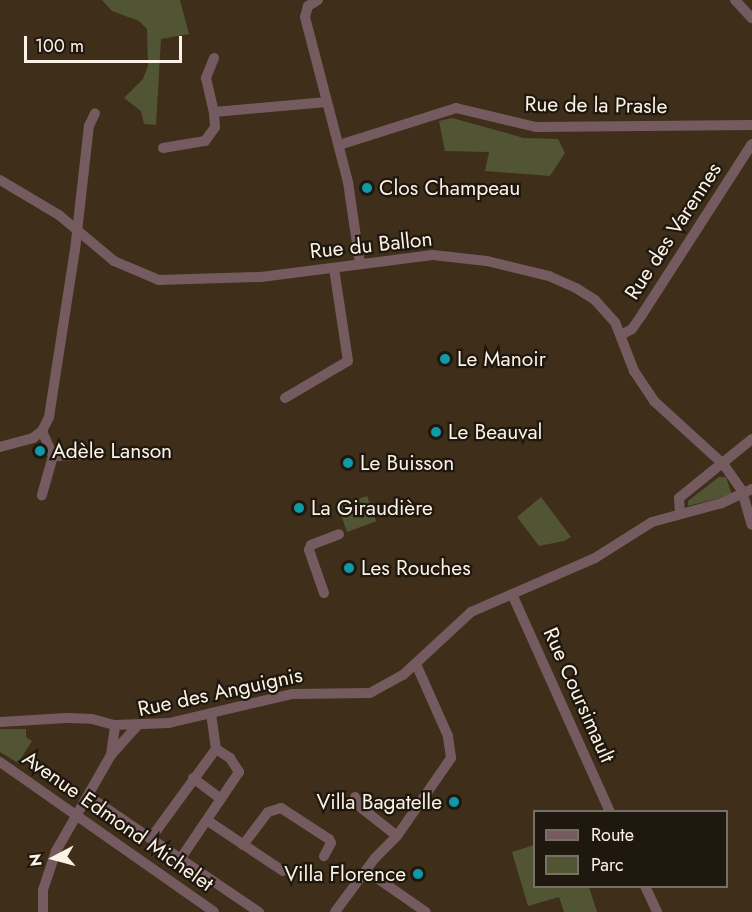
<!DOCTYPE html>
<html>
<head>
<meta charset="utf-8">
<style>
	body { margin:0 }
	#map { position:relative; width:752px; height:912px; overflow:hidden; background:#3e2e1a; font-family:Jost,sans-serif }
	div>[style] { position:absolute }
	.green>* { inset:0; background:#515534; transform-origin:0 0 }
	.street>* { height:10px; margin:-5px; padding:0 5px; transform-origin:5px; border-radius:5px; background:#755b5f }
	.dots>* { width:16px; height:16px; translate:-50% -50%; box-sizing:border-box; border:3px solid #1f180f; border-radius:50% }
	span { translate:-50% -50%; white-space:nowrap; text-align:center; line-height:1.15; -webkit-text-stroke:4.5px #1f180f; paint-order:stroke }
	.street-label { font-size:21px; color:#fdf2e6 }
	.poi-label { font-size:21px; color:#fdf2e6 }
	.left { translate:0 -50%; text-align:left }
	.right { translate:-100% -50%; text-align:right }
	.legend { position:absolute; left:533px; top:810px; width:195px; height:78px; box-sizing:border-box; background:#1f180f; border:2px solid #786f65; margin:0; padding:8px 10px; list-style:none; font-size:18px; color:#fdf2e6 }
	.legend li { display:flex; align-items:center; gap:12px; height:30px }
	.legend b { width:30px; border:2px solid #786f65 }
	.north { position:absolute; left:24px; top:828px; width:60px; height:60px; -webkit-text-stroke:4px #1f180f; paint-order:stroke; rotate:264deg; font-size:16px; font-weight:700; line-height:24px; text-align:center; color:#fdf2e6 }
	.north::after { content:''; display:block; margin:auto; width:21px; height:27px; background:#fdf2e6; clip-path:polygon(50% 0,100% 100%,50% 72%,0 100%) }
	.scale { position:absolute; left:24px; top:36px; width:158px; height:27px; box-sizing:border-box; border:3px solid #fdf2e6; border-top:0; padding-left:8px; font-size:18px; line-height:21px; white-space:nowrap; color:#fdf2e6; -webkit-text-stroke:4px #1f180f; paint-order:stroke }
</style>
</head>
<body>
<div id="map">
	<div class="green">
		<i style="clip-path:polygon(102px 0,180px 0,189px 34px,161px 39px,156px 125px,144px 124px,141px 111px,124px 98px,143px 79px,148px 66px,147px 29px,139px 21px,112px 11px)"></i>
		<i style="clip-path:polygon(452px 118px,524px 138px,558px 139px,565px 153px,550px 176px,485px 171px,489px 152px,445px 151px,439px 121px)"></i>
		<i style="clip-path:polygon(719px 477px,726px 477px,732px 495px,688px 506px,688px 501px)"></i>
		<i style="left:367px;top:496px;width:27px;height:31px;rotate:70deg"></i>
		<i style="clip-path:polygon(541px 497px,571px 537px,564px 541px,539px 546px,517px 517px)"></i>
		<i style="clip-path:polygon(0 729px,26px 729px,26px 737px,32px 741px,18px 763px,0 752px)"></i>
		<i style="clip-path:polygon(534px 845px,534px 886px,589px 887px,597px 912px,564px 912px,559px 897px,528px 906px,512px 852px)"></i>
	</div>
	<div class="street">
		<i style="left:318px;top:0;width:12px;rotate:149deg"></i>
		<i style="left:308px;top:6px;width:11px;rotate:105deg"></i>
		<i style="left:305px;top:17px;width:171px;rotate:75.4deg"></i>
		<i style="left:348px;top:182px;width:83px;rotate:81.7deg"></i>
		<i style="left:735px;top:0;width:25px;rotate:47deg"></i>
		<i style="left:214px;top:58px;width:22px;rotate:112deg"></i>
		<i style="left:206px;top:78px;width:35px;rotate:77deg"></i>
		<i style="left:214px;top:112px;width:113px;rotate:-5.1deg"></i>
		<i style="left:339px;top:145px;width:123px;rotate:-17.5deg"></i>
		<i style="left:456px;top:108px;width:82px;rotate:13.4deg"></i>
		<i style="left:536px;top:127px;width:216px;rotate:-0.5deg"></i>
		<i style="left:163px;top:148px;width:43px;rotate:-9.5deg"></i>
		<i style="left:205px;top:141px;width:17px;rotate:-54deg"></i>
		<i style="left:215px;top:127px;width:15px;rotate:-94deg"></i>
		<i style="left:0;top:180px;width:69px;rotate:30.7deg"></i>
		<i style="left:59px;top:215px;width:72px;rotate:39.9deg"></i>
		<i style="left:114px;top:261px;width:49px;rotate:22.9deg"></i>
		<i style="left:159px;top:280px;width:102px;rotate:-1.7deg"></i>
		<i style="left:261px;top:277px;width:173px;rotate:-7.3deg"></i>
		<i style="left:433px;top:255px;width:54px;rotate:6.3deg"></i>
		<i style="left:487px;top:261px;width:64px;rotate:13.6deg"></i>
		<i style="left:549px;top:276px;width:30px;rotate:24deg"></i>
		<i style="left:576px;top:288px;width:22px;rotate:32deg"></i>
		<i style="left:595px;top:300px;width:30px;rotate:48deg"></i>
		<i style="left:615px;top:322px;width:53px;rotate:68.8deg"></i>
		<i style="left:634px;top:371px;width:36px;rotate:56deg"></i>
		<i style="left:654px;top:401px;width:95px;rotate:42.4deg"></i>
		<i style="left:724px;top:465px;width:32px;rotate:55deg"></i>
		<i style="left:742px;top:491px;width:35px;rotate:74deg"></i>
		<i style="left:623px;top:334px;width:10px;rotate:-29deg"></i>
		<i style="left:632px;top:329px;width:19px;rotate:-55deg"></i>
		<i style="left:643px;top:313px;width:201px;rotate:-57.2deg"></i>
		<i style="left:285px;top:398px;width:73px;rotate:-30.4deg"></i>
		<i style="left:348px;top:361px;width:94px;rotate:-98.6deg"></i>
		<i style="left:42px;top:431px;width:27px;rotate:66deg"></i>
		<i style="left:53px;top:456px;width:41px;rotate:105.8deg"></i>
		<i style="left:0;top:447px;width:34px;rotate:-15deg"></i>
		<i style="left:33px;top:438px;width:11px;rotate:-38deg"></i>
		<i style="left:42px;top:431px;width:16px;rotate:-63deg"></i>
		<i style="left:49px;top:417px;width:169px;rotate:-81.2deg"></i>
		<i style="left:75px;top:250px;width:125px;rotate:-83.6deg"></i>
		<i style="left:89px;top:126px;width:14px;rotate:-65deg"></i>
		<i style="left:53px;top:456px;width:31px;rotate:-2deg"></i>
		<i style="left:680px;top:513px;width:15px;rotate:-94deg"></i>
		<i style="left:679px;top:498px;width:94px;rotate:-38.9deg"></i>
		<i style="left:324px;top:593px;width:46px;rotate:-109.2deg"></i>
		<i style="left:309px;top:550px;width:5px;rotate:-68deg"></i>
		<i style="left:311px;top:545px;width:30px;rotate:-21deg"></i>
		<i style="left:512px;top:594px;width:239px;rotate:65.8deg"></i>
		<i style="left:0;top:722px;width:67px;rotate:-3.4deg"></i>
		<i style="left:67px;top:718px;width:25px;rotate:2deg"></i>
		<i style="left:92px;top:719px;width:24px;rotate:15deg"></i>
		<i style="left:115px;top:725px;width:54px;rotate:-2.1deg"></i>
		<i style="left:169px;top:723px;width:126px;rotate:-13.3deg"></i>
		<i style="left:292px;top:694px;width:78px;rotate:-0.7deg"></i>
		<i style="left:370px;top:693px;width:38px;rotate:-29deg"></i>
		<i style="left:403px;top:675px;width:93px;rotate:-42.8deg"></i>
		<i style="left:471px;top:612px;width:135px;rotate:-23.5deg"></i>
		<i style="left:595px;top:558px;width:67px;rotate:-32.3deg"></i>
		<i style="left:652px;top:522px;width:73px;rotate:-15.2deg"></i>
		<i style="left:722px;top:503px;width:33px;rotate:-25deg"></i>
		<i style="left:111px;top:755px;width:30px;rotate:-82deg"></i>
		<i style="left:0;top:762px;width:261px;rotate:35deg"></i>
		<i style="left:193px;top:778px;width:35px;rotate:37deg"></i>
		<i style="left:88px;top:796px;width:207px;rotate:34.2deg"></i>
		<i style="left:355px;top:797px;width:10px;rotate:66deg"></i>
		<i style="left:359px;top:806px;width:48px;rotate:38.3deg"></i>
		<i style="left:208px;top:821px;width:90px;rotate:33.7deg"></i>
		<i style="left:151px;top:838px;width:110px;rotate:-53.9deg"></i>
		<i style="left:216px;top:749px;width:34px;rotate:-98deg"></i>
		<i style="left:243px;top:845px;width:41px;rotate:-52.9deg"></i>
		<i style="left:268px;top:812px;width:14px;rotate:-17deg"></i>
		<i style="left:281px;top:808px;width:57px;rotate:32.9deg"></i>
		<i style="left:329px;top:839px;width:4px;rotate:63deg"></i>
		<i style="left:331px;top:843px;width:15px;rotate:118deg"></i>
		<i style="left:181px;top:858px;width:104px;rotate:-56deg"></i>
		<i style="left:239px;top:772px;width:17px;rotate:-123deg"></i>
		<i style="left:230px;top:758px;width:17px;rotate:-147deg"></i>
		<i style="left:368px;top:872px;width:70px;rotate:34.6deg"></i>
		<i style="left:645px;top:886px;width:29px;rotate:65deg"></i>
		<i style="left:43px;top:912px;width:22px;rotate:-90deg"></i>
		<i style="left:43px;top:890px;width:41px;rotate:-71.6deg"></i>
		<i style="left:56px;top:851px;width:111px;rotate:-60.2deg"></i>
		<i style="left:111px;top:755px;width:39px;rotate:-48deg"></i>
		<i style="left:335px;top:912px;width:67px;rotate:-53.5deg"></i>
		<i style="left:375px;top:858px;width:31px;rotate:-45deg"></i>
		<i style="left:397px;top:836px;width:95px;rotate:-55.3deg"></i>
		<i style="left:451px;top:758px;width:22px;rotate:-98deg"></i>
		<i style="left:448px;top:736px;width:79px;rotate:-114deg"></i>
	</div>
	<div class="dots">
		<i style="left:367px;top:188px;background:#0f9aa8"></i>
		<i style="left:445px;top:359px;background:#0f9aa8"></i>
		<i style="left:436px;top:432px;background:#0f9aa8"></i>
		<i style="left:40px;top:451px;background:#0f9aa8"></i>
		<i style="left:348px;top:463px;background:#0f9aa8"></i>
		<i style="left:299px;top:508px;background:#0f9aa8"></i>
		<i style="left:349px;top:568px;background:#0f9aa8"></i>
		<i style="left:454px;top:802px;background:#0f9aa8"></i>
		<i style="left:418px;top:874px;background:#0f9aa8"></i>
	</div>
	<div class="street-label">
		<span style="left:596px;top:105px;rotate:1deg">Rue de la Prasle</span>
		<span style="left:673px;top:231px;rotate:-57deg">Rue des Varennes</span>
		<span style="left:371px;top:245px;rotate:-6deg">Rue du Ballon</span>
		<span style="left:220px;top:692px;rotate:-12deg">Rue des Anguignis</span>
		<span style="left:579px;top:695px;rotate:66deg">Rue Coursimault</span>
		<span style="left:118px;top:821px;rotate:35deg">Avenue Edmond Michelet</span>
	</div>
	<div class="poi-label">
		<span class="left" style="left:379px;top:188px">Clos Champeau</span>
		<span class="left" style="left:457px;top:359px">Le Manoir</span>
		<span class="left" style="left:448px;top:432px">Le Beauval</span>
		<span class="left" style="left:52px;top:451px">Adèle Lanson</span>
		<span class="left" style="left:360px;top:463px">Le Buisson</span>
		<span class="left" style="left:311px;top:508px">La Giraudière</span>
		<span class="left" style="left:361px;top:568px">Les Rouches</span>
		<span class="right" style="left:442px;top:802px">Villa Bagatelle</span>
		<span class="right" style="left:406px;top:874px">Villa Florence</span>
	</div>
	<ul class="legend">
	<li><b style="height:8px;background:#755b5f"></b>Route</li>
	<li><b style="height:16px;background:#515534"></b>Parc</li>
	</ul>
	<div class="north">N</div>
	<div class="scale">100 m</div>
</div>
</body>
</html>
